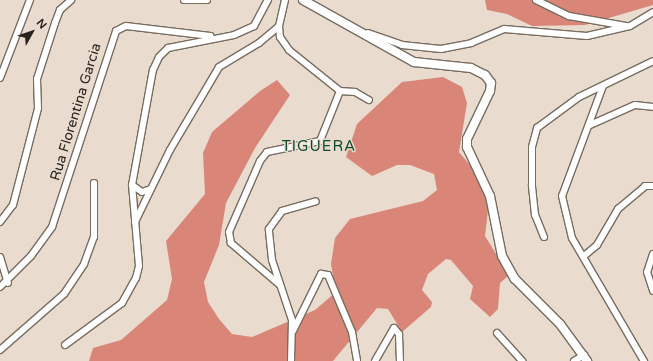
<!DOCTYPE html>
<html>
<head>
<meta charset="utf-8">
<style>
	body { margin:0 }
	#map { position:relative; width:653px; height:361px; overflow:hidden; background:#e9dccf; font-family:"Varela Round",sans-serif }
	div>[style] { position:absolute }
	.forest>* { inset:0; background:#d98678 }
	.roads { filter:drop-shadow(1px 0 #776c61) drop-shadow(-1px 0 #776c61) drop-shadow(0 1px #776c61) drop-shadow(0 -1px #776c61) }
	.minor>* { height:6px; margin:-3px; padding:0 3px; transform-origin:3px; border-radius:3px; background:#fff }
	.secondary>* { height:8px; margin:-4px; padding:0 4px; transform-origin:4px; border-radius:4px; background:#fff }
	span { translate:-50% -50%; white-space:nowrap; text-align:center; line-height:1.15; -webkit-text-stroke:3px #e9dccf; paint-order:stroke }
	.street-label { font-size:14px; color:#28231e }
	.neighbourhood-label { font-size:15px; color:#0e4b2d; letter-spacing:1px }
	.north { position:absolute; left:12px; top:12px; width:40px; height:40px; -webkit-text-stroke:3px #e9dccf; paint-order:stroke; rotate:50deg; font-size:11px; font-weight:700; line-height:16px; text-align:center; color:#28231e }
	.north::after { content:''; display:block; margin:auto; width:14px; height:18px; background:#28231e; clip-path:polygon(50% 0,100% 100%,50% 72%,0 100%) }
</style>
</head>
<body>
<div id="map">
	<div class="forest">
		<i style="clip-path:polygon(485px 0,653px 0,653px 5px,585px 25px,532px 26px,507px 14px,487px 10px)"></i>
		<i style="clip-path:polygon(443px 77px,462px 87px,467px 103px,459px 152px,479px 176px,489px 202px,485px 236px,509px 275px,500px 283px,498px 309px,490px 317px,470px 299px,473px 286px,451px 260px,446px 259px,428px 274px,422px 290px,432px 302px,431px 307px,402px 332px,388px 309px,377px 308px,333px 361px,89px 361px,93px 348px,121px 340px,167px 300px,172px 279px,166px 241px,205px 194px,203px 153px,212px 132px,260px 91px,277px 80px,290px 95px,255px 148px,226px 203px,219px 245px,204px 282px,208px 302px,219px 319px,232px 334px,252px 337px,315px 310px,336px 292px,331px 264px,335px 238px,350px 219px,423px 201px,437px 190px,434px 174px,410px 165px,397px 165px,372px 176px,346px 157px,357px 124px,402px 82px)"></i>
	</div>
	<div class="roads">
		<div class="minor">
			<i style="left:184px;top:0;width:23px"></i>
			<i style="left:285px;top:0;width:27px;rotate:103deg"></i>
			<i style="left:279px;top:26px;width:11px;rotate:85deg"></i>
			<i style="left:280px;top:37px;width:16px;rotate:55deg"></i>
			<i style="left:289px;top:50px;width:65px;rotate:38.8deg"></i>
			<i style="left:340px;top:91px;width:15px;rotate:4deg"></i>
			<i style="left:355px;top:92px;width:16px;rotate:30deg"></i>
			<i style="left:536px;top:0;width:37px;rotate:26deg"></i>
			<i style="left:569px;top:16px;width:58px;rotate:10deg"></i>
			<i style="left:368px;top:33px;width:36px;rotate:19deg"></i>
			<i style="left:402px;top:45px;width:39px;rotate:6deg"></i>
			<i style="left:441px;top:49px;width:31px;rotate:-11deg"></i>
			<i style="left:471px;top:43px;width:36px;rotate:-23deg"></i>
			<i style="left:504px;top:29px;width:83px;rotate:4.8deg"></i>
			<i style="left:587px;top:36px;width:44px;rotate:-13.1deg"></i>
			<i style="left:630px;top:26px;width:27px;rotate:-31deg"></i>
			<i style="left:0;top:78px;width:84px;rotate:-69deg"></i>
			<i style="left:603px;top:86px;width:117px;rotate:110.4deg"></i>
			<i style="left:562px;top:196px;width:43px;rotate:76.6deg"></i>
			<i style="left:572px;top:238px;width:143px;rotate:59.7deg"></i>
			<i style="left:590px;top:125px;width:49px;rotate:-24deg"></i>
			<i style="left:635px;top:105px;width:18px;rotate:6deg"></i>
			<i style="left:132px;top:185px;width:12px;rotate:35deg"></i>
			<i style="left:142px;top:192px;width:9px;rotate:-18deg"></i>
			<i style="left:0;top:222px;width:21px;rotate:-53deg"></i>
			<i style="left:13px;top:205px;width:100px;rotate:-75.5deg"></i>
			<i style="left:38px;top:108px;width:29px;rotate:-92deg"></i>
			<i style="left:37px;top:79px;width:59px;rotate:-72.2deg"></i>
			<i style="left:55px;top:23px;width:14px;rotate:-69deg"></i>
			<i style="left:60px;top:10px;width:15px;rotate:-42deg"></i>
			<i style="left:135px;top:222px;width:80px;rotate:-64.1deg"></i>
			<i style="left:170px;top:150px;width:96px;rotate:-59.4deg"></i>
			<i style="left:219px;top:67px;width:47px;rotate:-31deg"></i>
			<i style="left:259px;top:43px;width:26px;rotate:-40deg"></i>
			<i style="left:544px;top:237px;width:24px;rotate:-112deg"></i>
			<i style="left:535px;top:215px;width:30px;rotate:-96deg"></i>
			<i style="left:532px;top:185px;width:38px;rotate:-90deg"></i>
			<i style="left:532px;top:147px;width:20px;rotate:-75deg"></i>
			<i style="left:537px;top:128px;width:52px;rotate:-36.4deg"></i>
			<i style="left:579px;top:97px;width:82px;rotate:-25.9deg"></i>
			<i style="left:653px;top:254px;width:19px;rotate:108deg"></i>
			<i style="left:647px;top:272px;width:20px;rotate:72deg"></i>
			<i style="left:584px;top:256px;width:17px;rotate:-40deg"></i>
			<i style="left:597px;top:245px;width:42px;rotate:-59.7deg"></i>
			<i style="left:618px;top:209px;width:35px;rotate:-40deg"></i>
			<i style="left:645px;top:186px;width:8px"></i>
			<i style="left:0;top:257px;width:27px;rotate:73deg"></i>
			<i style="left:280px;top:285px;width:65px;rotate:-139.4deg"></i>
			<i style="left:231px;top:243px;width:11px;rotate:-100deg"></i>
			<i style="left:229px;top:232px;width:77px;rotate:-66.4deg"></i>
			<i style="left:260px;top:161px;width:11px;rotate:-52deg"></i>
			<i style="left:267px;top:152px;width:54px;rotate:-11.7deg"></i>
			<i style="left:320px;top:141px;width:54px;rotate:-68.2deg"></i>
			<i style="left:0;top:287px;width:44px;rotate:-45deg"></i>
			<i style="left:31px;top:256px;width:36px;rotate:-54deg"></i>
			<i style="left:52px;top:227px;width:206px;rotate:-71.9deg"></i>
			<i style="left:116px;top:31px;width:11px;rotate:-27deg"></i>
			<i style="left:126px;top:26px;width:85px;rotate:6.8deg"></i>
			<i style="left:293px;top:331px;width:64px;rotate:-63.8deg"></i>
			<i style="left:321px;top:274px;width:7px;rotate:8deg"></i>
			<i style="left:328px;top:275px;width:62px;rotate:67.2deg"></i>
			<i style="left:352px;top:332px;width:29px;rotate:80deg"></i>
			<i style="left:497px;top:333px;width:38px;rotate:48deg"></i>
			<i style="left:65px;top:345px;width:71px;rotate:-36.4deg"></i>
			<i style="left:122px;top:303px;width:29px;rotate:-61deg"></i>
			<i style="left:136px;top:278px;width:12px;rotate:-76deg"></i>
			<i style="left:139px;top:266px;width:81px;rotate:-94.9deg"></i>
			<i style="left:132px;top:185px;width:117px;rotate:-79.7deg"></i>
			<i style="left:153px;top:70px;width:14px;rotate:-65deg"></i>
			<i style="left:159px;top:57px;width:13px;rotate:-45deg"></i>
			<i style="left:168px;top:48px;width:67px;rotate:-11.1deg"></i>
			<i style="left:234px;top:35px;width:22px;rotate:-24deg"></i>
			<i style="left:254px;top:26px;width:30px;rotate:-62deg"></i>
			<i style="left:0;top:350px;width:85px;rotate:-41.2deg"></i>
			<i style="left:64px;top:294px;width:36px;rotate:-56deg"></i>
			<i style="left:84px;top:264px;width:29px;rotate:-70deg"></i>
			<i style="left:94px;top:237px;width:54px;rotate:-90deg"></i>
			<i style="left:291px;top:361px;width:41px;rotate:-88.6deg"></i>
			<i style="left:292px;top:320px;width:63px;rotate:-108.4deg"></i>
			<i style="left:272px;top:260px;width:31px;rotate:-96deg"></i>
			<i style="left:269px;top:229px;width:22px;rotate:-54deg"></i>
			<i style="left:282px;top:211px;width:35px;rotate:-16deg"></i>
			<i style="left:375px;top:361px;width:38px;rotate:-60deg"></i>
			<i style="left:394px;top:328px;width:8px;rotate:50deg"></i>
			<i style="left:399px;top:334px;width:27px;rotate:88deg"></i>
			<i style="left:574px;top:361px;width:12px;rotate:-31deg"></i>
		</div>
		<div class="secondary">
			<i style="left:303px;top:0;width:127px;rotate:29.2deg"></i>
			<i style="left:414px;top:62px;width:57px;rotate:6deg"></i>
			<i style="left:471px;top:68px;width:16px;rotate:27deg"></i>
			<i style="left:485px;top:75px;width:10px;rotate:53deg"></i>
			<i style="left:491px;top:83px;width:8px;rotate:97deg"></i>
			<i style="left:490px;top:91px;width:53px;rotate:115.6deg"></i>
			<i style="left:467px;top:139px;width:8px;rotate:90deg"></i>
			<i style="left:467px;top:147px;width:54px;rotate:64.9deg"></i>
			<i style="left:490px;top:196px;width:61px;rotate:78.7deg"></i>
			<i style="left:502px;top:256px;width:26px;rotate:61deg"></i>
			<i style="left:515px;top:279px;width:64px;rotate:45deg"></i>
			<i style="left:560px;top:324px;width:46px;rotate:53.9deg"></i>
		</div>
	</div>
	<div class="street-label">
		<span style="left:76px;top:112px;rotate:-73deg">Rua Florentina Garcia</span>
	</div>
	<div class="neighbourhood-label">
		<span style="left:319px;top:147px">TIGUERA</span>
	</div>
	<div class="north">N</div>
</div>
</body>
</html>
